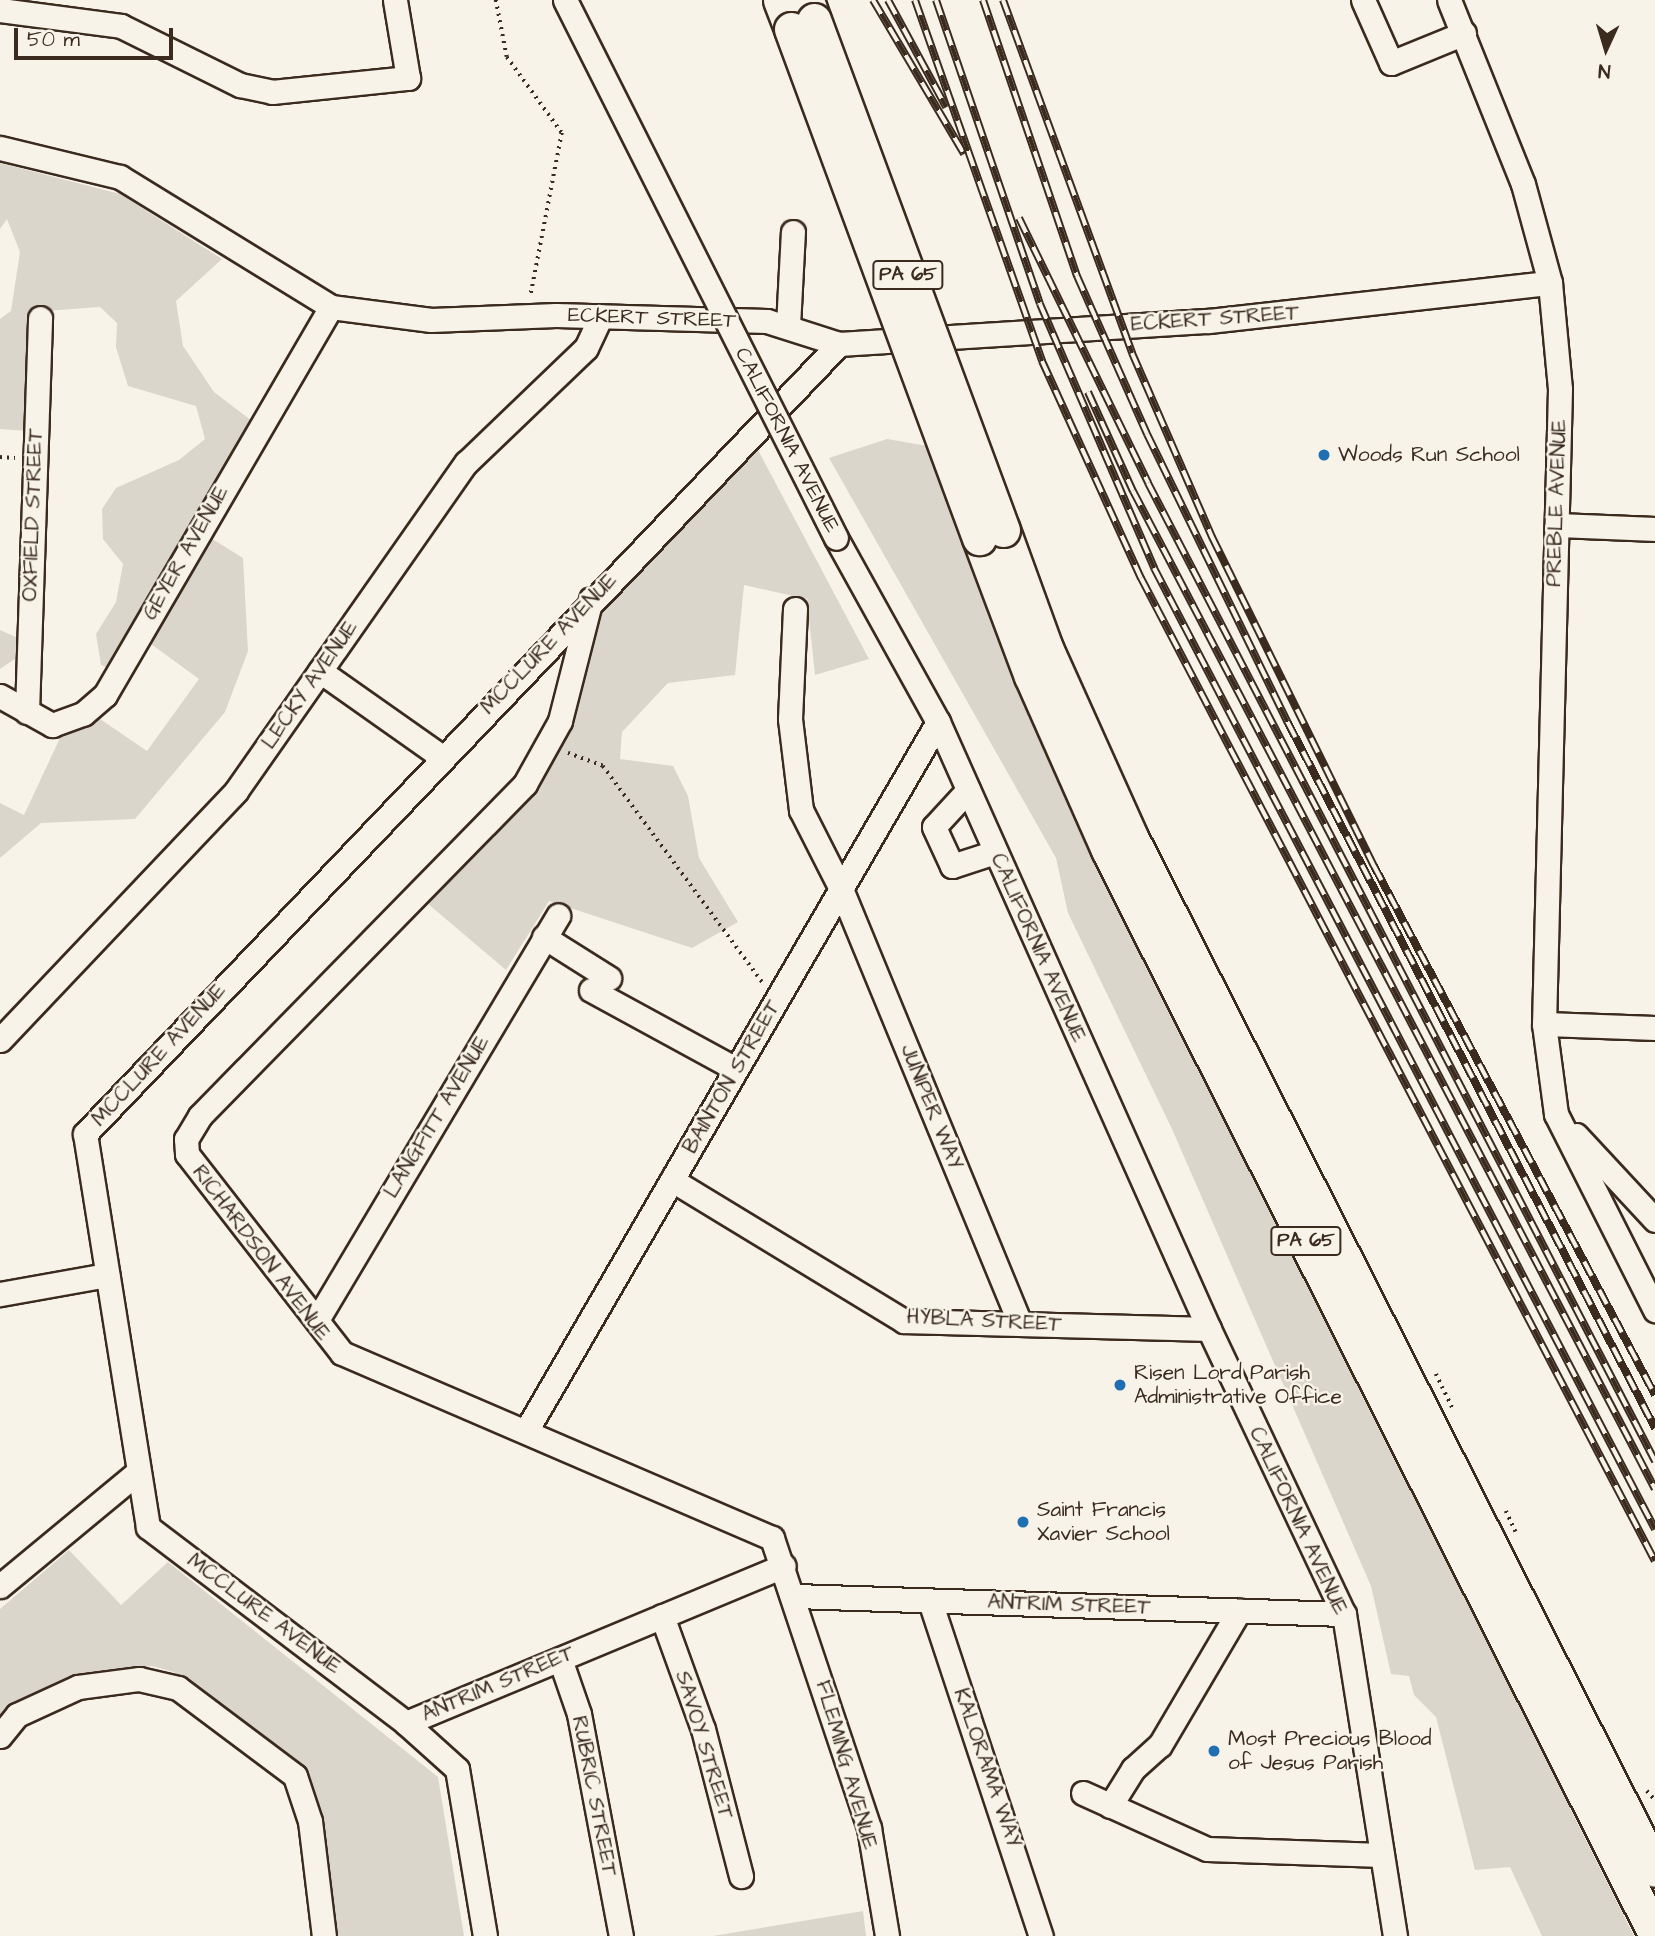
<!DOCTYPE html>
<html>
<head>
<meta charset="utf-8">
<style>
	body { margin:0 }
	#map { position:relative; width:1655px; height:1936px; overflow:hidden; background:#f7f3e8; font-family:"Architects Daughter",sans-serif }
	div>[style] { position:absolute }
	.green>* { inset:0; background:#dbd6cb }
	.path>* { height:3.5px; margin-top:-1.75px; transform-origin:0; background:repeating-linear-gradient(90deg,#3b2a1e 0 2px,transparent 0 7px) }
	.roads { filter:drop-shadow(2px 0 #3b2a1e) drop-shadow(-2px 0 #3b2a1e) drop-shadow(0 2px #3b2a1e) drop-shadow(0 -2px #3b2a1e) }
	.minor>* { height:23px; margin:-11.5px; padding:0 11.5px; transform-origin:11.5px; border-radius:11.5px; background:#f7f3e8 }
	.highway>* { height:33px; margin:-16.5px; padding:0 16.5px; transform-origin:16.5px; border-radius:16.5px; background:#f7f3e8 }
	.rail>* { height:8px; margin-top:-4px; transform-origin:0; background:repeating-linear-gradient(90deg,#f7f3e8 0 16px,#3b2a1e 0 32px); box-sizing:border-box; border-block:2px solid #3b2a1e }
	.bridges { filter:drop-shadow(2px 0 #3b2a1e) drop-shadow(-2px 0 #3b2a1e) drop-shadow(0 2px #3b2a1e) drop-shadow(0 -2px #3b2a1e) }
	.minor-bridge>* { height:23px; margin:-11.5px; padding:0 11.5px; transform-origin:11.5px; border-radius:11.5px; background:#f7f3e8 }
	.highway-bridge>* { height:33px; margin:-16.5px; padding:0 16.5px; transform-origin:16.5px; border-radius:16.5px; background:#f7f3e8 }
	.dots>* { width:19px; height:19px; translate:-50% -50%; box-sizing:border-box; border:4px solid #f7f3e8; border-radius:50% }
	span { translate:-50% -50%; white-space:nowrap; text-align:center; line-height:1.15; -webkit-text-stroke:5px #f7f3e8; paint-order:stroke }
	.shield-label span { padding:2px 5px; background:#f7f3e8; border:2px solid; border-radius:5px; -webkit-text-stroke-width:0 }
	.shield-label { font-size:19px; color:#3b2a1e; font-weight:700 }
	.street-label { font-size:21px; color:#3b2a1e }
	.poi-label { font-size:21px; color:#3b2a1e }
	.left { translate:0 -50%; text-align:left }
	.north { position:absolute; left:1571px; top:14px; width:70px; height:70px; -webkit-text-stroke:5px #f7f3e8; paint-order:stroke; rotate:184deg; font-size:19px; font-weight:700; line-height:28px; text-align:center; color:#3b2a1e }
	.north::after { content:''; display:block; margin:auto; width:24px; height:32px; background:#3b2a1e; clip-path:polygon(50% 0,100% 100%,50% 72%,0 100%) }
	.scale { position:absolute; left:14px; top:28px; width:159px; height:32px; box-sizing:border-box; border:4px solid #3b2a1e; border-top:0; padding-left:9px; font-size:21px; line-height:24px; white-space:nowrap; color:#3b2a1e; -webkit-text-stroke:5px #f7f3e8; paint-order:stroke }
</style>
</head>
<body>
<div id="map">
	<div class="green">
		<i style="clip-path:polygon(0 163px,120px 194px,222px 259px,176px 301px,183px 346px,214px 392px,252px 421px,193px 527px,243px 558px,248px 651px,225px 712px,135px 819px,41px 823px,0 858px,0 803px,24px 815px,60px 738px,100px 719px,147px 751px,199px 679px,151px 644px,131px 677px,101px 665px,96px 634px,116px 602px,123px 564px,103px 539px,102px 509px,116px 488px,179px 460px,205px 439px,196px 406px,128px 386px,116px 347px,117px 323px,100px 307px,31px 312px,27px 431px,0 429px,0 319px,11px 311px,20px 252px,7px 219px,0 229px)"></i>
		<i style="clip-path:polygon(887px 439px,928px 446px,1071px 810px,1634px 1936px,1542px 1936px,1510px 1867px,1475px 1870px,1436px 1717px,1414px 1695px,1409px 1676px,1391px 1674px,1371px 1586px,1172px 1129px,1068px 913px,1056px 858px,829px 458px)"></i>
		<i style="clip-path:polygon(758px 450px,869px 659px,815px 675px,807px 599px,744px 585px,735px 675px,668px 683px,622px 732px,620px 759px,673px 766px,688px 796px,699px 858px,738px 922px,692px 948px,549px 901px,506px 970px,427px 903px,547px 768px,570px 719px,595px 616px)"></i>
		<i style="clip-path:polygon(0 630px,27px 642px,25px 652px,0 669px)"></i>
		<i style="clip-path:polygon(69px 1550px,121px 1605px,168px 1562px,438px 1777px,464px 1936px,332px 1936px,306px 1781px,293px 1759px,174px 1672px,152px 1666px,81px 1674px,41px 1691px,0 1721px,0 1609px)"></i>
		<i style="clip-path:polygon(863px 1911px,866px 1936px,713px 1936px)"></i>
	</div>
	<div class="path">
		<i style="left:496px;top:0;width:58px;rotate:79.1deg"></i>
		<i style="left:507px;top:57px;width:94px;rotate:54.1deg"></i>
		<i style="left:562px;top:133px;width:164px;rotate:100.9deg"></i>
		<i style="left:0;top:457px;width:15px;rotate:4deg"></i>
		<i style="left:568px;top:753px;width:37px;rotate:20deg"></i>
		<i style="left:603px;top:766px;width:270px;rotate:53.6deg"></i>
		<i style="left:1436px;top:1374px;width:41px;rotate:64.1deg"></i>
		<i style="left:1506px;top:1511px;width:23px;rotate:65deg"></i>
		<i style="left:1647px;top:1791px;width:12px;rotate:48deg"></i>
	</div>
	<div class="roads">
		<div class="minor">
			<i style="left:1363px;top:0;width:69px;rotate:66deg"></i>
			<i style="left:1391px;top:63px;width:79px;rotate:-22.3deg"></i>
			<i style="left:1449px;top:0;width:198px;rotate:68.1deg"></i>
			<i style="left:1523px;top:184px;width:103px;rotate:74.7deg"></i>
			<i style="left:1550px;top:283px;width:106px;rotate:84.6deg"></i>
			<i style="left:1560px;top:389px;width:635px;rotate:91.44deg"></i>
			<i style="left:1544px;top:1024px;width:91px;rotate:82.4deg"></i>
			<i style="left:1556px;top:1114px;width:220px;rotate:63.2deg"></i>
			<i style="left:0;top:10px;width:122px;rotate:7.5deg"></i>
			<i style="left:121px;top:26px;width:133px;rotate:26.4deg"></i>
			<i style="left:240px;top:85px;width:33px;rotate:12deg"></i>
			<i style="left:272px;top:92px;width:137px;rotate:-5.9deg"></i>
			<i style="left:408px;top:78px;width:79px;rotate:-99.5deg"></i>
			<i style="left:0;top:148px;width:123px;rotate:13.6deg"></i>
			<i style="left:120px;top:177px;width:248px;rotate:31.6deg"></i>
			<i style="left:331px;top:307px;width:101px;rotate:7.4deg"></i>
			<i style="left:431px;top:320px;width:125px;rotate:-2.3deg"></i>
			<i style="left:556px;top:315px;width:211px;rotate:1.6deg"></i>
			<i style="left:767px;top:321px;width:76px;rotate:17.7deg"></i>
			<i style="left:839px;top:344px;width:371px;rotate:-3.6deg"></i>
			<i style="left:1209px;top:321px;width:343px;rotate:-6.4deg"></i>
			<i style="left:788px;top:326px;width:94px;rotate:-87deg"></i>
			<i style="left:1557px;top:525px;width:98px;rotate:2.3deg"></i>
			<i style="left:836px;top:538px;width:210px;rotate:61deg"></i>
			<i style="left:938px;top:722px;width:665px;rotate:65.94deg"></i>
			<i style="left:1209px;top:1329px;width:315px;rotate:64.7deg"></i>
			<i style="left:1344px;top:1614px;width:326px;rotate:81deg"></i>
			<i style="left:591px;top:599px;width:126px;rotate:104.3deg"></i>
			<i style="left:560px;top:721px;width:72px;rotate:119.1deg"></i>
			<i style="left:525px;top:784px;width:465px;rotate:134.4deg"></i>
			<i style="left:200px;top:1116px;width:27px;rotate:121deg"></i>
			<i style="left:186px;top:1139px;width:15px;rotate:86deg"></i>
			<i style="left:187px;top:1154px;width:252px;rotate:52.1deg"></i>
			<i style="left:342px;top:1353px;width:468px;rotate:23.3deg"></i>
			<i style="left:772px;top:1538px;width:306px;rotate:71.5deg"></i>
			<i style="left:869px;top:1828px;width:109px;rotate:80.5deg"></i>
			<i style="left:795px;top:609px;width:110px;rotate:92.6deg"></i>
			<i style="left:790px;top:719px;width:92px;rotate:83.1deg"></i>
			<i style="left:801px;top:810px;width:89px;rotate:63.1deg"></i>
			<i style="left:841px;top:889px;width:470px;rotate:67.6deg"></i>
			<i style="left:320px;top:671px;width:149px;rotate:35.2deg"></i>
			<i style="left:0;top:696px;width:60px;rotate:29.1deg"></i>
			<i style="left:52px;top:725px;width:33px;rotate:-20deg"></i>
			<i style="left:83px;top:714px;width:29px;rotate:-41deg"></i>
			<i style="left:105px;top:695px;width:449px;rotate:-59.8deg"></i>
			<i style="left:27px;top:712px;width:394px;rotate:-88.1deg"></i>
			<i style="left:968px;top:790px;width:50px;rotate:132.6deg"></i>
			<i style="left:934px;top:827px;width:43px;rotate:65.2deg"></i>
			<i style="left:952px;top:866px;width:45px;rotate:-18deg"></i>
			<i style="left:544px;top:937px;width:77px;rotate:32.2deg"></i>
			<i style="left:591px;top:990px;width:165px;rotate:28.6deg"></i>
			<i style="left:1544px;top:1024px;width:111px;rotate:2.1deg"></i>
			<i style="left:0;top:1040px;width:343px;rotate:-46.5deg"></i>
			<i style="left:236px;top:791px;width:401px;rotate:-55deg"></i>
			<i style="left:466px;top:463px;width:166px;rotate:-43.8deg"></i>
			<i style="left:586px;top:348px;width:35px;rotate:-65deg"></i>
			<i style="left:1576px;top:1135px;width:116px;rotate:47.1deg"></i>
			<i style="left:672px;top:1180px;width:271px;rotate:31.3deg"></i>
			<i style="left:904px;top:1321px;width:305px;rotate:1.5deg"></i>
			<i style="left:0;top:1294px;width:109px;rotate:-10.1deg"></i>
			<i style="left:317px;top:1320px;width:471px;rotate:-59.2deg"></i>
			<i style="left:526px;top:1431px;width:820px;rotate:-59.84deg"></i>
			<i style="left:0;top:1586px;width:179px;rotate:-39.6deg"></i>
			<i style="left:795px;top:1596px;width:549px;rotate:1.88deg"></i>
			<i style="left:930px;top:1601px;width:353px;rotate:71.7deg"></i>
			<i style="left:662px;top:1616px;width:120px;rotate:70.1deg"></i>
			<i style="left:703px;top:1729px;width:152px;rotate:75.5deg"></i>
			<i style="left:560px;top:1659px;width:58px;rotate:70.9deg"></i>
			<i style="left:579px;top:1714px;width:226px;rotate:79.3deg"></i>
			<i style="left:406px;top:1723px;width:409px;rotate:-22.6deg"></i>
			<i style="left:0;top:1736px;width:27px;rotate:-51deg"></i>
			<i style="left:17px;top:1715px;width:67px;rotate:-24.7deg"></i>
			<i style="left:78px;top:1687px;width:62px;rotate:-7.5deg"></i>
			<i style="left:139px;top:1679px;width:40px;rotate:13deg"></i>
			<i style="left:178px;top:1688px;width:146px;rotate:36.9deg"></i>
			<i style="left:295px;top:1776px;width:47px;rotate:71.6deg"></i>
			<i style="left:310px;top:1821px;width:116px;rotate:83.1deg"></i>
			<i style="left:1083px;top:1793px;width:136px;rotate:24.3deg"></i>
			<i style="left:1207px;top:1849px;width:175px;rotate:2deg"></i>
			<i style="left:1110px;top:1806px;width:44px;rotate:-58.1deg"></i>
			<i style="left:1133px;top:1769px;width:36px;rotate:-42deg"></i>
			<i style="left:1160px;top:1745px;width:156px;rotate:-59.5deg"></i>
			<i style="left:485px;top:1936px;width:169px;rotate:-99.5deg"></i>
			<i style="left:457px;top:1769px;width:69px;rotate:-138deg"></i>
			<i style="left:406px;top:1723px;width:324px;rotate:-142.8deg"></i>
			<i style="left:148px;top:1527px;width:398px;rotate:-99.1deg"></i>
			<i style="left:85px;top:1134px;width:1092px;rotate:-46.34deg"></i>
		</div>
		<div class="highway">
			<i style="left:780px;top:0;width:31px;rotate:69deg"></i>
			<i style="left:807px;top:0;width:21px;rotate:71deg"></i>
			<i style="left:1003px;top:530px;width:126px;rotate:70deg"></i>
			<i style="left:1046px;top:648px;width:207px;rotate:65.8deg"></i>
			<i style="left:1131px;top:837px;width:1158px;rotate:63.1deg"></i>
			<i style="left:979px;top:538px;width:147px;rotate:69.4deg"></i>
			<i style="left:1031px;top:676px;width:190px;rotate:66.1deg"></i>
			<i style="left:1108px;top:850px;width:1214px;rotate:63.22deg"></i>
		</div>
	</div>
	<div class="rail">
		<i style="left:873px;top:0;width:179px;rotate:59.4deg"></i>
		<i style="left:888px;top:0;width:122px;rotate:61.5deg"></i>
		<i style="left:915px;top:0;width:383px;rotate:70.6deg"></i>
		<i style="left:1042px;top:361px;width:239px;rotate:65.5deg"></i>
		<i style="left:1141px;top:578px;width:1109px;rotate:62.4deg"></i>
		<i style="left:936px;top:0;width:321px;rotate:71.1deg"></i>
		<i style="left:1040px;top:304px;width:288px;rotate:66.6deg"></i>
		<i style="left:1154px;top:568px;width:1084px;rotate:62.47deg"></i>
		<i style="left:983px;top:0;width:292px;rotate:71.2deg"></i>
		<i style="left:1077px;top:276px;width:173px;rotate:66.1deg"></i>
		<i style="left:1147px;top:434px;width:322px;rotate:64deg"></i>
		<i style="left:1288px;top:723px;width:795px;rotate:62.5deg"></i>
		<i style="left:1003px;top:0;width:376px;rotate:69.9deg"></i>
		<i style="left:1132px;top:353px;width:201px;rotate:66.5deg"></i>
		<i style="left:1212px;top:537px;width:367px;rotate:63.8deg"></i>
		<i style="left:1374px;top:866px;width:599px;rotate:62.02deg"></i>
		<i style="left:1019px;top:218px;width:295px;rotate:64deg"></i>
		<i style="left:1148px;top:483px;width:1102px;rotate:62.6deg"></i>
		<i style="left:1088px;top:392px;width:109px;rotate:65.6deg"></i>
		<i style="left:1133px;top:491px;width:1126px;rotate:62.39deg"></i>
	</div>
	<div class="bridges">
		<div class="minor-bridge">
			<i style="left:565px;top:0;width:602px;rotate:63.26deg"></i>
		</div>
		<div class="highway-bridge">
			<i style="left:814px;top:20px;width:544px;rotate:69.67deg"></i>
			<i style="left:791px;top:29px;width:543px;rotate:69.73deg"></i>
		</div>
	</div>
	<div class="dots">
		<i style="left:1324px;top:455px;background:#1f6fb2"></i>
		<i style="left:1120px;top:1385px;background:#1f6fb2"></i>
		<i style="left:1023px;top:1522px;background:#1f6fb2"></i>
		<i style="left:1214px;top:1751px;background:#1f6fb2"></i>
	</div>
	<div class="shield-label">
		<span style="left:908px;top:275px">PA 65</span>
		<span style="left:1306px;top:1241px">PA 65</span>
	</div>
	<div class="street-label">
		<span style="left:652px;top:318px;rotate:2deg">ECKERT STREET</span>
		<span style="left:1215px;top:319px;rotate:-4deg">ECKERT STREET</span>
		<span style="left:787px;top:440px;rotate:63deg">CALIFORNIA AVENUE</span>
		<span style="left:1557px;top:503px;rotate:-88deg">PREBLE AVENUE</span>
		<span style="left:33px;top:515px;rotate:-88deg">OXFIELD STREET</span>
		<span style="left:186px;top:553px;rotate:-60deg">GEYER AVENUE</span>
		<span style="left:549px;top:644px;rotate:-46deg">MCCLURE AVENUE</span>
		<span style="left:310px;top:685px;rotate:-55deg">LECKY AVENUE</span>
		<span style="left:1038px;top:948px;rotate:66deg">CALIFORNIA AVENUE</span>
		<span style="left:159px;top:1055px;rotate:-47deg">MCCLURE AVENUE</span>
		<span style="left:732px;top:1077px;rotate:-60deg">BAINTON STREET</span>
		<span style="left:931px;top:1107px;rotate:68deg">JUNIPER WAY</span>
		<span style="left:437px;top:1117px;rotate:-59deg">LANGFITT AVENUE</span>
		<span style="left:261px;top:1253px;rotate:53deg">RICHARDSON AVENUE</span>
		<span style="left:984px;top:1321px;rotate:3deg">HYBLA STREET</span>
		<span style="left:1298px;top:1521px;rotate:65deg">CALIFORNIA AVENUE</span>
		<span style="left:1069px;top:1605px;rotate:2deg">ANTRIM STREET</span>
		<span style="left:264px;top:1614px;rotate:37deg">MCCLURE AVENUE</span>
		<span style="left:498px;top:1684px;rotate:-23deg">ANTRIM STREET</span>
		<span style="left:704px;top:1745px;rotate:73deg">SAVOY STREET</span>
		<span style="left:846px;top:1765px;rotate:74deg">FLEMING AVENUE</span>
		<span style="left:987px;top:1768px;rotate:71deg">KALORAMA WAY</span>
		<span style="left:594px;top:1796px;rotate:79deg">RUBRIC STREET</span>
	</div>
	<div class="poi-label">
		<span class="left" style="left:1338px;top:455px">Woods Run School</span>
		<span class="left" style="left:1134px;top:1385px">Risen Lord Parish<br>Administrative Office</span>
		<span class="left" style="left:1037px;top:1522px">Saint Francis<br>Xavier School</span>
		<span class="left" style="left:1228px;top:1751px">Most Precious Blood<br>of Jesus Parish</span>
	</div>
	<div class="north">N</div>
	<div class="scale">50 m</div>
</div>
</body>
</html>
